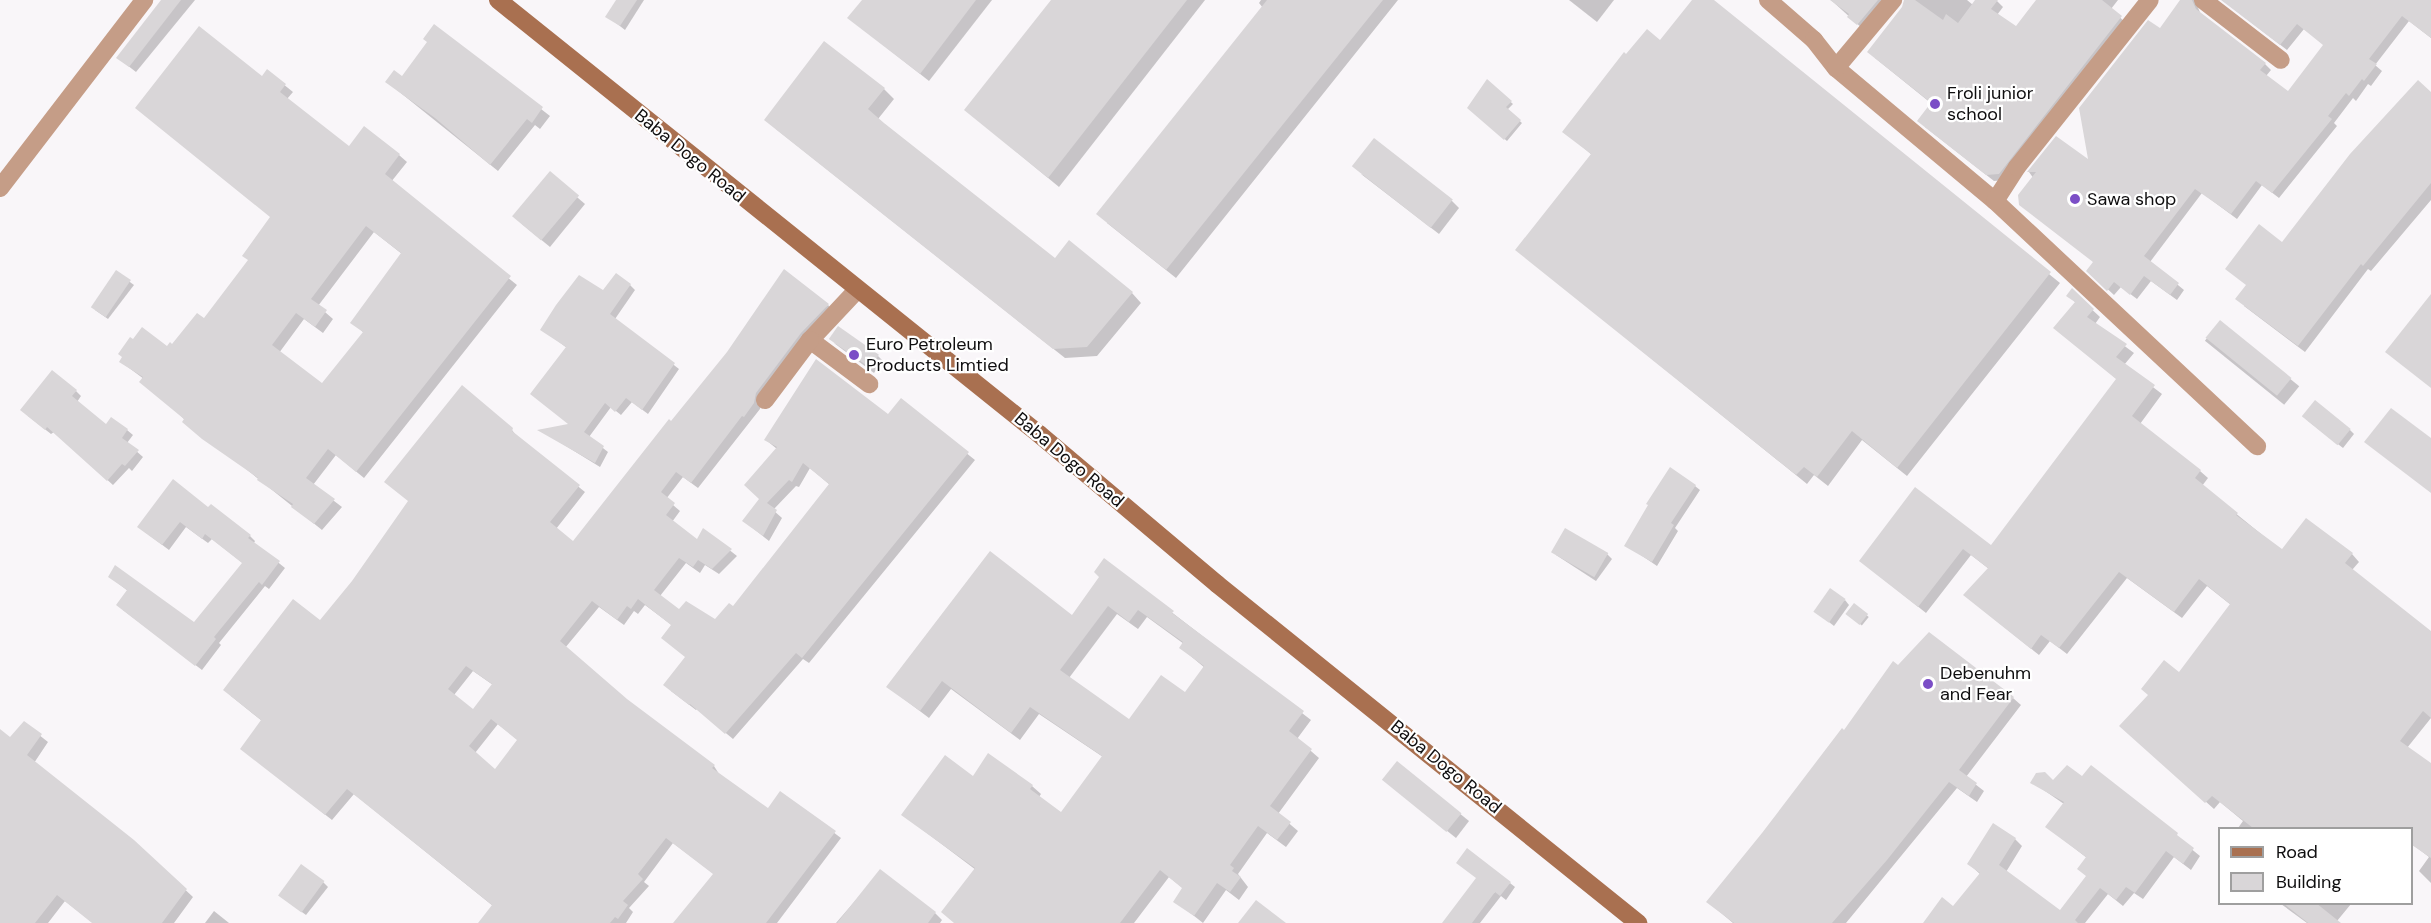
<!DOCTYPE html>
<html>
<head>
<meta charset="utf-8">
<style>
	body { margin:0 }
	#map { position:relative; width:2431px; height:923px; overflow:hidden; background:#f9f6f9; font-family:"DM Sans",sans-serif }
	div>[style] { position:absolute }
	.shadow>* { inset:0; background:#0003; transform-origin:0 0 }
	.building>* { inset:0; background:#d9d6d8; transform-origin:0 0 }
	.street>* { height:18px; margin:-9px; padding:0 9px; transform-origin:9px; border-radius:9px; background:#c59d87 }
	.secondary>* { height:18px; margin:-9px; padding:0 9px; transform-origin:9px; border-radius:9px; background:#a97050 }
	.dots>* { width:16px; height:16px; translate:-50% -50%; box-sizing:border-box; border:3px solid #fff; border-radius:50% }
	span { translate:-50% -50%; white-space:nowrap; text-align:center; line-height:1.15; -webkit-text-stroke:4.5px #fff; paint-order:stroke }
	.poi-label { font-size:18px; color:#0f0e0f }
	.left { translate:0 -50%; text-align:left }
	.street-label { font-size:18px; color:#0f0e0f }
	.legend { position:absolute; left:2218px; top:827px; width:195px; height:78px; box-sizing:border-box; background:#fff; border:2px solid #9f9f9f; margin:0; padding:8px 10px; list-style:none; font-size:18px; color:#0f0e0f }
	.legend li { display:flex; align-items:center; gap:12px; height:30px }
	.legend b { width:30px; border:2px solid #9f9f9f }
</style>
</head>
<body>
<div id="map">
	<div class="shadow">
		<i style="clip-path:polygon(163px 0,195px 0,136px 72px,118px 58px)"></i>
		<i style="clip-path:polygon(618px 0,644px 0,625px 30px,607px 16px)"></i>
		<i style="clip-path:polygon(863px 0,992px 0,929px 81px,849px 18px)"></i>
		<i style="clip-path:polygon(1055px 0,1205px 0,1059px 187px,966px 110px)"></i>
		<i style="clip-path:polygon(1261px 0,1398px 0,1176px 278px,1107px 223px,1263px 8px,1259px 3px)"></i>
		<i style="clip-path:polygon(1569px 0,1614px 0,1597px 22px)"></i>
		<i style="clip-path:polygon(1694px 0,1712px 0,2060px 283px,1907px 476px,1862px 440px,1828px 486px,1814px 475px,1807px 484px,1517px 250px,1592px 155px,1564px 131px,1627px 57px,1660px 42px)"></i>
		<i style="clip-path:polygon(1831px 0,1889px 0,1864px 30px)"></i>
		<i style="clip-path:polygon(1905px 0,1967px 0,1973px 5px,1977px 0,1996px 0,2003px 7px,1997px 15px,2017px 28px,2039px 0,2118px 0,2111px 9px,2127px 24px,2005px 180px,1994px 181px,1925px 127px,1932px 104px,1875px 58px,1903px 7px)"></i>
		<i style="clip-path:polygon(2181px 0,2201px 0,2197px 5px,2201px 15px,2265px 64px,2271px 70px,2266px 76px,2289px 93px,2325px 45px,2304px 29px,2287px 50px,2222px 0,2431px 0,2431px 38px,2409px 21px,2375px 65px,2382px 71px,2371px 86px,2368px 84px,2356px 101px,2353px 98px,2334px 123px,2337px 126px,2279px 198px,2262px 185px,2237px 219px,2202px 193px,2150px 262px,2184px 290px,2177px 300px,2151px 281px,2137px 299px,2121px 287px,2114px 295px,2088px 271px,2094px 263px,2029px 172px,2056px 138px,2090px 162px,2160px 30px)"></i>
		<i style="clip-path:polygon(435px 26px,550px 116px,540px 129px,535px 125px,498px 171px,387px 82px,402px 78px,428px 43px)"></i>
		<i style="clip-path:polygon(evenodd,267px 71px,293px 92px,287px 99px,349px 148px,399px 155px,407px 162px,391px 182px,517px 285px,364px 478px,336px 455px,313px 485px,342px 507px,322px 530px,185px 420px,144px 379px,121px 362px,172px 346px,204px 321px,249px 261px,272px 218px,262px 78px,267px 71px,374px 232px,402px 254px,352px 322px,364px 333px,323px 385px,279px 353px,304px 319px,323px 333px,333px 319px,318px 306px,374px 232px)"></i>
		<i style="clip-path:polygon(1488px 82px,1513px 104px,1507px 110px,1522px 123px,1507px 141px,1469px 108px)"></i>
		<i style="clip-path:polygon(884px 89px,894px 99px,878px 119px,1056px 260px,1132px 293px,1141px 303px,1097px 356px,1065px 358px,776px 129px)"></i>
		<i style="clip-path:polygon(2431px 94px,2431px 200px,2371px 271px,2368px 269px,2305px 352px,2244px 306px,2282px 244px)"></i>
		<i style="clip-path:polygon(550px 174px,585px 204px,550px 247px,522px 224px)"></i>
		<i style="clip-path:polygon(1361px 174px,1452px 201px,1459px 208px,1439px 234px)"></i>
		<i style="clip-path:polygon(116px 272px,134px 285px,108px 319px,95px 310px)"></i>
		<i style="clip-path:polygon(630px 285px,635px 290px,615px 319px,679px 369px,648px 414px,632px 402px,621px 415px,611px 407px,589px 437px,608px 452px,600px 467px,540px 430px,570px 425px,567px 348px,542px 329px,603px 292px)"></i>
		<i style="clip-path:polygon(2072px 291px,2100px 317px,2095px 324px,2134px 353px,2124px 365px,2162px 394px,2140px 424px,2200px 471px,2208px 478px,2202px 486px,2282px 551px,2352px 554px,2359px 562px,2352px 570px,2431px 633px,2431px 718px,2407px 748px,2431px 765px,2431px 883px,2419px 871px,2429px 857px,2412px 844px,2412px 828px,2238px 828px,2243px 821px,2220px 802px,2214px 809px,2129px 733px,2179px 675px,2231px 605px,2207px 586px,2182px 618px,2127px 578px,2067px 654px,2050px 641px,2039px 655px,1973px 602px,1989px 569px,1971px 555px,1926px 613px,1861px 561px,1916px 489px,1992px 547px,2118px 380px,2055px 328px,2076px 303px,2068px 295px)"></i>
		<i style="clip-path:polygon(evenodd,828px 305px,834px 311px,762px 400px,760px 409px,698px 488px,683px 477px,666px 499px,680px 511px,672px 522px,697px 541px,704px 530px,737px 556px,719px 574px,705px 565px,700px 573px,686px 563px,660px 596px,680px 611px,716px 621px,733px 608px,830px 485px,810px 468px,799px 487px,796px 486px,773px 510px,782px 518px,769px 541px,744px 521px,761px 499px,777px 449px,766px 440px,888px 417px,901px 401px,975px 460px,809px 663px,803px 659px,733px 739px,697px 709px,696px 710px,671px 691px,687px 658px,673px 626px,645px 605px,638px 614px,634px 611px,624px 625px,599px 607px,565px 648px,626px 700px,714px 766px,719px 774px,769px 810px,781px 793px,841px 838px,777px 923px,674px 923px,714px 874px,673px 843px,644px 882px,649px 886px,629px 908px,633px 912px,626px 923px,480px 923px,493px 906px,354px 794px,332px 820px,242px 749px,262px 721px,231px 696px,321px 622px,512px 430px,518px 438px,585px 492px,556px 529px,573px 543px,671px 423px,828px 305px,473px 671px,493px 685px,473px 711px,454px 695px,473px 671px,828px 305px,498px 724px,519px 741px,495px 771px,475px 753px,498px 724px)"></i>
		<i style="left:2220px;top:322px;width:102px;height:24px;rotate:39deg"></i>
		<i style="clip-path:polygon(834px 343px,878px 356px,882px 360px,874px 373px)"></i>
		<i style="clip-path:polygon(76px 391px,81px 396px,77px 402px,106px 426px,127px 430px,133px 435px,127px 443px,143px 457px,132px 471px,129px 468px,113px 485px,54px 432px,51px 434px,28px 416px)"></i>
		<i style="clip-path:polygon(2308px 421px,2350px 430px,2354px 434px,2343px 448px)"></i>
		<i style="clip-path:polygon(1695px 486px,1700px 490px,1675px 528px,1678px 531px,1657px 566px,1626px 545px)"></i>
		<i style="clip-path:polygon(209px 509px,250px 536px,255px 541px,254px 543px,285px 568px,269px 589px,265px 586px,219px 643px,221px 645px,202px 670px,123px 610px,128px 591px,110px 577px,194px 624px,244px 564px,212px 539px,208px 543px,186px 527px,169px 550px,145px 532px)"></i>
		<i style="clip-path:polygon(1607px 554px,1612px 559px,1596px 581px,1556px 555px)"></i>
		<i style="clip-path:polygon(evenodd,1104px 560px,1311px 720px,1297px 739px,1319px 758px,1278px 814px,1298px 831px,1286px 847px,1267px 833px,1238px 874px,1248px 887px,1239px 900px,1226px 890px,1203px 923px,1175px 901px,1184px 889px,1169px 877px,1134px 923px,955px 923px,976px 870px,903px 815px,973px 778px,1032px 786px,1041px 794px,1039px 797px,1062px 814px,1103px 757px,1039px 714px,1020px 740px,951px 689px,929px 718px,888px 687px,1073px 617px,1101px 577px,1104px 560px,1117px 614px,1138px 629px,1147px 617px,1184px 644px,1181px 648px,1205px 668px,1185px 694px,1129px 721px,1069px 678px,1117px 614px)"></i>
		<i style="clip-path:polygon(1845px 600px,1849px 605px,1834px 626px,1820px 615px)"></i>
		<i style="left:1854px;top:605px;width:19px;height:11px;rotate:39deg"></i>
		<i style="clip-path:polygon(1898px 667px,2013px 698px,2021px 705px,1966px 777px,1984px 791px,1977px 802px,1957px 788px,1846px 923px,1733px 923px,1708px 902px)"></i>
		<i style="clip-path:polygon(24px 723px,48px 742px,34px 763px,133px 841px,193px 897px,174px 923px,93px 923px,65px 901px,48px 923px,0 923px,0 731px,10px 739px)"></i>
		<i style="clip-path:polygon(1397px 763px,1469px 821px,1456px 838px,1392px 787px)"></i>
		<i style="clip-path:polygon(2091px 768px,2200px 856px,2191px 870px,2174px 857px,2143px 899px,2134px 893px,2123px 906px,2108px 894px,2085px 923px,1925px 923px,1954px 908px,1981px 875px,1969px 864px,2015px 839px,2022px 846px,2006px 872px,2060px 912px,2087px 877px,2087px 858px,2047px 827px,2064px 804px,2032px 782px,2082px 779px)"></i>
		<i style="clip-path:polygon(881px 871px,935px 913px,942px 920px,940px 923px,836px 923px)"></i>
		<i style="clip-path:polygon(323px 882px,328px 887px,306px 915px,284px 899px)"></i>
		<i style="clip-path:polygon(1510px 883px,1515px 887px,1506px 900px,1501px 896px,1480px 923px,1444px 923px)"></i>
		<i style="clip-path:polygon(2281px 904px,2351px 904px,2337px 921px,2338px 923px,2307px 923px)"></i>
		<i style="clip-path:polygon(214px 911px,229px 923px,205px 923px)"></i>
	</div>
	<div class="building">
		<i style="clip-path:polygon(161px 0,181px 0,129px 67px,116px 58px)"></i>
		<i style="clip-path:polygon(616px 0,637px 0,620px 26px,605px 17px)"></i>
		<i style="clip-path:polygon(862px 0,976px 0,920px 74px,847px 18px)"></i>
		<i style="clip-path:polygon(1051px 0,1187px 0,1048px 178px,964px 110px)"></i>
		<i style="clip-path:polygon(1267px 0,1383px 0,1166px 270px,1096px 214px)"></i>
		<i style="clip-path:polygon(1692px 0,1714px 0,2051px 272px,1897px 468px,1852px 431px,1817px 477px,1804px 467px,1796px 475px,1515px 250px,1591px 154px,1562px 132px,1624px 52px,1626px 54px,1647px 29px,1660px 40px)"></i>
		<i style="clip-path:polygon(1830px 0,1878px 0,1857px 25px,1847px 17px,1849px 14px)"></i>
		<i style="clip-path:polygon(1904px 0,1915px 0,1943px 20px,1946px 14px,1958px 23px,1975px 0,1998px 0,1991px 9px,2016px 26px,2036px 0,2102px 0,2122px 16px,1999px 174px,1986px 175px,1917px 121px,1930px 104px,1929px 101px,1867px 52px,1902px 7px)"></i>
		<i style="clip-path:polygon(2180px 0,2192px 0,2196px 9px,2266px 63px,2260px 70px,2288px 91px,2323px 45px,2297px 24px,2280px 45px,2221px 0,2431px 0,2431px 38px,2402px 16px,2369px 59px,2377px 64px,2364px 81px,2362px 79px,2349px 96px,2346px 93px,2328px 116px,2332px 119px,2272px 193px,2256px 181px,2231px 214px,2195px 189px,2144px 256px,2179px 283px,2170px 295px,2144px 276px,2130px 295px,2114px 282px,2107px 291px,2086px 271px,2093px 262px,2019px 205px,2018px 195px,2036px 172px,2027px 172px,2056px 136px,2088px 159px,2079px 108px,2148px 20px,2160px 28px)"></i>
		<i style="clip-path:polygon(434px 24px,543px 107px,532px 123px,527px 119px,490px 165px,435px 118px,385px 82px,394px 70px,402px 76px,427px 42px,423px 39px)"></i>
		<i style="clip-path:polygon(evenodd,199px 26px,262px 76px,267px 69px,286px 84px,280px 92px,349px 146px,364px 126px,400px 154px,385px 174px,511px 276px,356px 472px,328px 449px,306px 478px,335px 499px,314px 524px,291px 507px,293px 504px,257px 480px,258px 478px,202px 439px,182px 422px,184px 419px,139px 382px,143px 377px,119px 362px,122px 357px,118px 354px,130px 337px,133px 339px,142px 327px,167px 346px,170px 342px,172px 344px,197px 313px,204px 318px,248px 260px,242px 256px,270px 217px,135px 108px,199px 26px,366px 226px,401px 253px,350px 323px,363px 332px,322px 383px,272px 345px,296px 313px,315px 327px,327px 310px,311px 299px,366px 226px)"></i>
		<i style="clip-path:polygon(824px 41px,885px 88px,868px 109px,884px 123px,1055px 258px,1069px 240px,1133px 292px,1087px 347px,1053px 349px,764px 120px)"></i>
		<i style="clip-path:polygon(1487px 79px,1512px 101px,1506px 107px,1521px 120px,1504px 140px,1467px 108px)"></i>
		<i style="clip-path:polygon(2418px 80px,2431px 92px,2431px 183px,2363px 266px,2361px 264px,2298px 346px,2235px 299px,2246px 285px,2225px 269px,2259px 224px,2282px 242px,2350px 154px)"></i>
		<i style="left:1374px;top:138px;width:100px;height:36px;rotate:38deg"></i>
		<i style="left:550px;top:171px;width:38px;height:59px;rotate:40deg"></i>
		<i style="clip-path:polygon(evenodd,784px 269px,829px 304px,801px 333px,756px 393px,754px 403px,744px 417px,742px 416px,691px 483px,676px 472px,661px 492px,675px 503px,666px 515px,697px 539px,703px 528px,732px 549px,712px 569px,698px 560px,693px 567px,679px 558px,654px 590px,679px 609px,686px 601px,715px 619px,729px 603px,733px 606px,829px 484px,803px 463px,792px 482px,789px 480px,767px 503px,777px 510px,763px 536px,742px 521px,759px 499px,744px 485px,777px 447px,764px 440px,816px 359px,888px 414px,901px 398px,969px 452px,802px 658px,796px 653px,725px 734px,690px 704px,689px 705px,663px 685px,685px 657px,661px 638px,671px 625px,638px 599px,631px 609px,627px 606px,617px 620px,592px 601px,560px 641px,627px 699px,715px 765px,712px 768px,768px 808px,780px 791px,836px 831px,766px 923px,673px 923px,713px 874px,666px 838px,638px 874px,643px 879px,623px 901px,628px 905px,618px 919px,615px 917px,610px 923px,478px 923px,492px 905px,347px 789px,325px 815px,240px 749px,261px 720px,223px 690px,293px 599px,320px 620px,352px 581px,408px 501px,384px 482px,462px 385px,513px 428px,512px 431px,580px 485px,550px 522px,573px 541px,669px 419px,671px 421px,727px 352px,784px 269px,466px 666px,492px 684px,473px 709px,448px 689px,466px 666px,784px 269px,491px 719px,517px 740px,495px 769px,469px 746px,491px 719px)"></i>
		<i style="left:116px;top:270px;width:18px;height:45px;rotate:34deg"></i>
		<i style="clip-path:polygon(616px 273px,631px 284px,610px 314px,675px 363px,642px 410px,626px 398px,615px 412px,605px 403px,584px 432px,604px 446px,595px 463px,537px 430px,568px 424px,530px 394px,566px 347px,540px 330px,556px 305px,579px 275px,603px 290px)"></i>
		<i style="clip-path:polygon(2072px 288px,2094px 309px,2087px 317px,2127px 344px,2116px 357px,2155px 385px,2132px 416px,2201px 470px,2195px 478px,2238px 513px,2236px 515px,2282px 549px,2306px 518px,2353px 553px,2345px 563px,2431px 631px,2431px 718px,2423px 711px,2400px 741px,2431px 763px,2431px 858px,2412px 845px,2412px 828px,2253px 828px,2212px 796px,2205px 803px,2119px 726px,2148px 695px,2141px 689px,2164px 660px,2179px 672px,2230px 604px,2199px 579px,2174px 612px,2119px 572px,2059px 648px,2041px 635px,2031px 649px,1963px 595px,1988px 568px,1963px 549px,1918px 607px,1859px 561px,1915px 487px,1991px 545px,2116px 379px,2053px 328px,2075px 302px,2066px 296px)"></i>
		<i style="clip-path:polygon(2431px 294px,2431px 388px,2385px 352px)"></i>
		<i style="left:2220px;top:320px;width:92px;height:23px;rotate:39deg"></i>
		<i style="left:838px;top:326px;width:50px;height:16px;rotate:35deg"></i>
		<i style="clip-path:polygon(52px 370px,77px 390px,72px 396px,106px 424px,111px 417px,128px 429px,122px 438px,139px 450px,125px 466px,122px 464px,107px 481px,47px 427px,45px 430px,20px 410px)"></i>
		<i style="left:2315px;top:400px;width:46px;height:21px;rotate:39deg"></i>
		<i style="clip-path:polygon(2391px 408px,2431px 438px,2431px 493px,2364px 442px)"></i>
		<i style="clip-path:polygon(1670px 467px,1696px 485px,1671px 523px,1674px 525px,1652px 562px,1624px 546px,1648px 505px,1646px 504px)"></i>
		<i style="clip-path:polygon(173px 479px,208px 507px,211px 504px,251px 535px,248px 538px,280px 561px,262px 585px,259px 582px,214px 637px,216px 639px,195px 666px,116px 605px,127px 590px,108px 577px,115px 565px,194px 622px,242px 563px,205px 534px,202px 539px,180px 522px,162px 545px,137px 527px)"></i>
		<i style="left:1565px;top:528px;width:50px;height:28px;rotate:30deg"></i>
		<i style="clip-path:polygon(evenodd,990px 551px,1072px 615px,1099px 577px,1094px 572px,1104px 558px,1174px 611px,1172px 613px,1304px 711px,1289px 731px,1312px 749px,1270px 806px,1291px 822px,1277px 840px,1258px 826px,1230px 865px,1234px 868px,1232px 871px,1241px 877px,1230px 892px,1217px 883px,1194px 916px,1173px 902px,1182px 888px,1160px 870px,1120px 923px,954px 923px,941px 912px,975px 868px,901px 815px,945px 755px,973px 776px,988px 753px,1033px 785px,1030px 789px,1061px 812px,1102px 756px,1030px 707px,1011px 733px,942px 681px,920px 711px,886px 687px,990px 551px,1108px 606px,1129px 622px,1138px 610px,1183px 642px,1179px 648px,1204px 666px,1185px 692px,1161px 675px,1129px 719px,1060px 670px,1108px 606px)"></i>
		<i style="left:1830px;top:588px;width:19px;height:29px;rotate:35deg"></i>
		<i style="left:1854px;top:603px;width:18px;height:14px;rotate:38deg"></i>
		<i style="clip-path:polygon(1929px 632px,2014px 697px,1959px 770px,1977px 783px,1969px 796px,1949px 782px,1887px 860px,1832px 923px,1734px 923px,1706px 902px,1762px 833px,1842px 728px,1844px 730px,1893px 661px,1898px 665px)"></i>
		<i style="clip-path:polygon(24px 721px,42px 734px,27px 755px,134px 840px,187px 889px,162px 923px,92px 923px,57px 895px,35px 923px,0 923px,0 729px,10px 737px)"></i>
		<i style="left:1397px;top:761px;width:83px;height:24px;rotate:39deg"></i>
		<i style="clip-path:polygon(2067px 765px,2082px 776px,2091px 765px,2178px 833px,2177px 835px,2194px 848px,2183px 864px,2166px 851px,2135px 893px,2126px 887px,2116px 900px,2100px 888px,2075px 920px,2078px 923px,1923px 923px,1942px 897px,1953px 906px,1980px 873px,1967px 864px,1993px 823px,2016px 838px,1999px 865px,2060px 910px,2086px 876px,2077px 869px,2086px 857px,2045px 827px,2064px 802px,2030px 783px,2036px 773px,2045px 772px,2053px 780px)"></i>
		<i style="clip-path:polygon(1467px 848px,1511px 882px,1500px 896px,1495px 892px,1472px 923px,1442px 923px,1476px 878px,1456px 863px)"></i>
		<i style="left:301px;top:864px;width:29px;height:39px;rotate:36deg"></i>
		<i style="clip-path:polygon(880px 869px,936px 912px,928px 923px,837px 923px)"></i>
		<i style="clip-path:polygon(1256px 900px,1286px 923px,1238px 923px)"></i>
		<i style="clip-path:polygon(2283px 903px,2316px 903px,2341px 923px,2308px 923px)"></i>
	</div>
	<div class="street">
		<i style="left:1768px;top:0;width:61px;rotate:41deg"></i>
		<i style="left:1814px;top:40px;width:36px;rotate:52deg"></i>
		<i style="left:1836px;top:68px;width:207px;rotate:39.9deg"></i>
		<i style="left:1995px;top:201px;width:359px;rotate:43.1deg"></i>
		<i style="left:2203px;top:0;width:98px;rotate:37.6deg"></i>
		<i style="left:1836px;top:68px;width:89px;rotate:-50deg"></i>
		<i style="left:0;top:188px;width:237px;rotate:-52.5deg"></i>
		<i style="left:1995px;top:201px;width:40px;rotate:-57.1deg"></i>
		<i style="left:2017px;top:167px;width:213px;rotate:-51.5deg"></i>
		<i style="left:857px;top:290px;width:69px;rotate:133.2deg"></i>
		<i style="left:810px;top:340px;width:74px;rotate:36.7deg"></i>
		<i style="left:765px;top:400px;width:75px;rotate:-53.1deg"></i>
	</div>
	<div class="secondary">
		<i style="left:498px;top:0;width:694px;rotate:38.74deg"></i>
		<i style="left:1039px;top:434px;width:233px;rotate:40.1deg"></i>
		<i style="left:1217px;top:584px;width:541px;rotate:38.84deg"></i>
	</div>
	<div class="dots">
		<i style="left:1935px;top:104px;background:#7b4ec6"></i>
		<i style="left:2075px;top:199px;background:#7b4ec6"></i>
		<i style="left:854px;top:355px;background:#7b4ec6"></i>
		<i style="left:1928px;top:684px;background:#7b4ec6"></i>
	</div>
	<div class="poi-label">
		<span class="left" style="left:1947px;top:104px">Froli junior<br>school</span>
		<span class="left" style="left:2087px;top:199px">Sawa shop</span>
		<span class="left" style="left:866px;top:355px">Euro Petroleum<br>Products Limtied</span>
		<span class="left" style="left:1940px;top:684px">Debenuhm<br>and Fear</span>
	</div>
	<div class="street-label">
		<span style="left:690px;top:156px;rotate:39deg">Baba Dogo Road</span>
		<span style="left:1069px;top:460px;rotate:40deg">Baba Dogo Road</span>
		<span style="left:1446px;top:767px;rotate:39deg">Baba Dogo Road</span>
	</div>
	<ul class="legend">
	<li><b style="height:8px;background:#a97050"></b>Road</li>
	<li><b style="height:16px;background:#d9d6d8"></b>Building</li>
	</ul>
</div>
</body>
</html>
